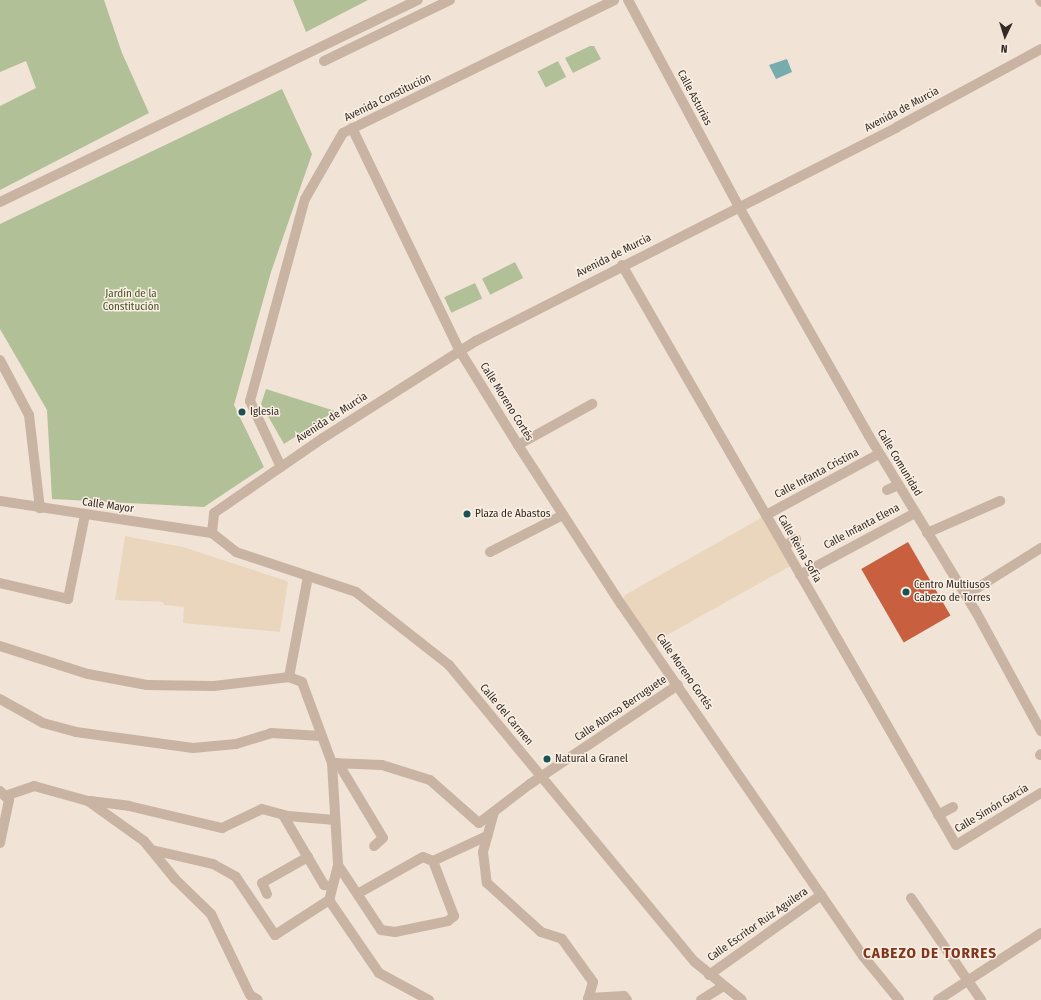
<!DOCTYPE html>
<html>
<head>
<meta charset="utf-8">
<style>
	body { margin:0 }
	#map { position:relative; width:1041px; height:1000px; overflow:hidden; background:#f1e4d7; font-family:"Fira Sans Condensed",sans-serif }
	div>[style] { position:absolute }
	.green>* { inset:0; background:#b2c097; transform-origin:0 0 }
	.plaza>* { inset:0; background:#ead6bd }
	.water>* { inset:0; background:#76acae }
	.building>* { inset:0; background:#c85f3e; transform-origin:0 0 }
	.minor>* { height:10px; margin:-5px; padding:0 5px; transform-origin:5px; border-radius:5px; background:#c9b4a3 }
	.dots>* { width:11px; height:11px; translate:-50% -50%; box-sizing:border-box; border:2px solid #f9efe3; border-radius:50% }
	span { translate:-50% -50%; white-space:nowrap; text-align:center; line-height:1.15; -webkit-text-stroke:3px #f9efe3; paint-order:stroke }
	.street-label { font-size:11px; color:#342a25 }
	.park-label { font-size:11px; color:#435229 }
	.poi-label { font-size:11px; color:#342a25 }
	.left { translate:0 -50%; text-align:left }
	.district-label { font-size:15px; color:#83351d; font-weight:700; letter-spacing:1px }
	.north { position:absolute; left:985px; top:16px; width:40px; height:40px; -webkit-text-stroke:3px #f9efe3; paint-order:stroke; rotate:184deg; font-size:11px; font-weight:700; line-height:16px; text-align:center; color:#342a25 }
	.north::after { content:''; display:block; margin:auto; width:14px; height:18px; background:#342a25; clip-path:polygon(50% 0,100% 100%,50% 72%,0 100%) }
</style>
</head>
<body>
<div id="map">
	<div class="green">
		<i style="clip-path:polygon(0 0,104px 0,122px 53px,149px 113px,0 190px,0 106px,36px 88px,26px 61px,0 72px)"></i>
		<i style="clip-path:polygon(293px 0,368px 0,306px 32px)"></i>
		<i style="clip-path:polygon(590px 46px,594px 46px,601px 59px,573px 73px,565px 58px)"></i>
		<i style="left:558px;top:61px;width:18px;height:23px;rotate:63deg"></i>
		<i style="clip-path:polygon(282px 89px,312px 154px,271px 272px,234px 405px,264px 467px,204px 507px,52px 499px,47px 410px,0 329px,0 224px)"></i>
		<i style="left:515px;top:262px;width:18px;height:37px;rotate:63deg"></i>
		<i style="left:475px;top:283px;width:17px;height:34px;rotate:65deg"></i>
		<i style="clip-path:polygon(266px 389px,335px 411px,284px 444px,261px 404px)"></i>
	</div>
	<div class="plaza">
		<i style="clip-path:polygon(766px 515px,794px 564px,660px 639px,654px 650px,621px 604px,625px 595px)"></i>
		<i style="clip-path:polygon(125px 536px,183px 547px,284px 580px,288px 582px,280px 632px,183px 623px,184px 607px,164px 605px,163px 602px,115px 600px)"></i>
	</div>
	<div class="water">
		<i style="clip-path:polygon(787px 59px,792px 72px,776px 79px,769px 65px)"></i>
	</div>
	<div class="building">
		<i style="left:908px;top:542px;width:85px;height:54px;rotate:60deg"></i>
	</div>
	<div class="minor">
		<i style="left:628px;top:0;width:235px;rotate:61.8deg"></i>
		<i style="left:739px;top:207px;width:263px;rotate:60.4deg"></i>
		<i style="left:869px;top:436px;width:204px;rotate:58.7deg"></i>
		<i style="left:975px;top:610px;width:138px;rotate:61.4deg"></i>
		<i style="left:1040px;top:0;width:2px;rotate:63deg"></i>
		<i style="left:324px;top:61px;width:140px;rotate:-25.8deg"></i>
		<i style="left:352px;top:128px;width:248px;rotate:64.2deg"></i>
		<i style="left:460px;top:351px;width:110px;rotate:58.3deg"></i>
		<i style="left:518px;top:445px;width:189px;rotate:57.1deg"></i>
		<i style="left:621px;top:604px;width:427px;rotate:55.5deg"></i>
		<i style="left:863px;top:956px;width:57px;rotate:50.7deg"></i>
		<i style="left:0;top:202px;width:464px;rotate:-25.8deg"></i>
		<i style="left:622px;top:265px;width:669px;rotate:60.06deg"></i>
		<i style="left:956px;top:845px;width:100px;rotate:-31.5deg"></i>
		<i style="left:0;top:360px;width:62px;rotate:62.2deg"></i>
		<i style="left:29px;top:415px;width:94px;rotate:83.3deg"></i>
		<i style="left:518px;top:445px;width:85px;rotate:-29deg"></i>
		<i style="left:281px;top:467px;width:73px;rotate:-115.2deg"></i>
		<i style="left:250px;top:401px;width:209px;rotate:-74.8deg"></i>
		<i style="left:305px;top:199px;width:76px;rotate:-60.1deg"></i>
		<i style="left:343px;top:133px;width:302px;rotate:-26.1deg"></i>
		<i style="left:887px;top:490px;width:12px;rotate:-24deg"></i>
		<i style="left:0;top:501px;width:214px;rotate:8.6deg"></i>
		<i style="left:766px;top:515px;width:128px;rotate:-28.4deg"></i>
		<i style="left:212px;top:533px;width:20px;rotate:-84deg"></i>
		<i style="left:214px;top:513px;width:132px;rotate:-34.5deg"></i>
		<i style="left:323px;top:438px;width:181px;rotate:-32.4deg"></i>
		<i style="left:476px;top:341px;width:472px;rotate:-26.9deg"></i>
		<i style="left:897px;top:127px;width:164px;rotate:-28.4deg"></i>
		<i style="left:212px;top:533px;width:31px;rotate:38deg"></i>
		<i style="left:236px;top:552px;width:126px;rotate:18.4deg"></i>
		<i style="left:356px;top:592px;width:118px;rotate:38.1deg"></i>
		<i style="left:449px;top:665px;width:386px;rotate:50.4deg"></i>
		<i style="left:695px;top:962px;width:60px;rotate:39deg"></i>
		<i style="left:927px;top:533px;width:80px;rotate:-23.7deg"></i>
		<i style="left:784px;top:546px;width:14px;rotate:-30deg"></i>
		<i style="left:490px;top:552px;width:82px;rotate:-26.9deg"></i>
		<i style="left:800px;top:575px;width:131px;rotate:-28.3deg"></i>
		<i style="left:0;top:583px;width:70px;rotate:13.2deg"></i>
		<i style="left:68px;top:599px;width:86px;rotate:-78.6deg"></i>
		<i style="left:966px;top:595px;width:89px;rotate:-32.1deg"></i>
		<i style="left:0;top:646px;width:92px;rotate:17.7deg"></i>
		<i style="left:88px;top:674px;width:60px;rotate:10.6deg"></i>
		<i style="left:147px;top:685px;width:67px;rotate:0.9deg"></i>
		<i style="left:214px;top:686px;width:76px;rotate:-6.8deg"></i>
		<i style="left:289px;top:677px;width:14px;rotate:21deg"></i>
		<i style="left:302px;top:682px;width:86px;rotate:69.7deg"></i>
		<i style="left:332px;top:763px;width:50px;rotate:2.3deg"></i>
		<i style="left:382px;top:765px;width:50px;rotate:17.4deg"></i>
		<i style="left:430px;top:780px;width:65px;rotate:41.3deg"></i>
		<i style="left:479px;top:823px;width:64px;rotate:-37.4deg"></i>
		<i style="left:530px;top:784px;width:178px;rotate:-33.8deg"></i>
		<i style="left:289px;top:677px;width:103px;rotate:-79.3deg"></i>
		<i style="left:0;top:699px;width:49px;rotate:29.2deg"></i>
		<i style="left:43px;top:723px;width:34px;rotate:15deg"></i>
		<i style="left:76px;top:732px;width:118px;rotate:7.8deg"></i>
		<i style="left:193px;top:748px;width:43px;rotate:-5.3deg"></i>
		<i style="left:236px;top:744px;width:37px;rotate:-17deg"></i>
		<i style="left:271px;top:733px;width:50px;rotate:3.4deg"></i>
		<i style="left:1040px;top:755px;width:1px;rotate:-45deg"></i>
		<i style="left:332px;top:763px;width:102px;rotate:86.6deg"></i>
		<i style="left:338px;top:865px;width:36px;rotate:104deg"></i>
		<i style="left:329px;top:900px;width:88px;rotate:55.6deg"></i>
		<i style="left:379px;top:973px;width:57px;rotate:28.4deg"></i>
		<i style="left:338px;top:763px;width:87px;rotate:59deg"></i>
		<i style="left:383px;top:838px;width:12px;rotate:138deg"></i>
		<i style="left:0;top:791px;width:13px;rotate:45deg"></i>
		<i style="left:9px;top:800px;width:44px;rotate:101.8deg"></i>
		<i style="left:5px;top:796px;width:31px;rotate:-19deg"></i>
		<i style="left:34px;top:786px;width:56px;rotate:15.5deg"></i>
		<i style="left:88px;top:801px;width:69px;rotate:35.5deg"></i>
		<i style="left:144px;top:841px;width:49px;rotate:50.8deg"></i>
		<i style="left:175px;top:879px;width:50px;rotate:44.2deg"></i>
		<i style="left:211px;top:914px;width:90px;rotate:64.3deg"></i>
		<i style="left:250px;top:995px;width:9px;rotate:32deg"></i>
		<i style="left:90px;top:801px;width:39px;rotate:7deg"></i>
		<i style="left:129px;top:806px;width:96px;rotate:13.3deg"></i>
		<i style="left:222px;top:828px;width:44px;rotate:-25.4deg"></i>
		<i style="left:262px;top:809px;width:27px;rotate:15deg"></i>
		<i style="left:288px;top:816px;width:47px;rotate:4.9deg"></i>
		<i style="left:494px;top:812px;width:41px;rotate:105.4deg"></i>
		<i style="left:483px;top:852px;width:31px;rotate:83deg"></i>
		<i style="left:487px;top:883px;width:73px;rotate:42.2deg"></i>
		<i style="left:541px;top:932px;width:22px;rotate:18deg"></i>
		<i style="left:562px;top:939px;width:53px;rotate:54.2deg"></i>
		<i style="left:593px;top:982px;width:19px;rotate:106deg"></i>
		<i style="left:283px;top:815px;width:81px;rotate:59.6deg"></i>
		<i style="left:324px;top:885px;width:6px;rotate:9deg"></i>
		<i style="left:938px;top:815px;width:17px;rotate:-28deg"></i>
		<i style="left:152px;top:850px;width:63px;rotate:12.9deg"></i>
		<i style="left:213px;top:864px;width:26px;rotate:29deg"></i>
		<i style="left:236px;top:877px;width:70px;rotate:56.1deg"></i>
		<i style="left:275px;top:935px;width:64px;rotate:-32.9deg"></i>
		<i style="left:338px;top:865px;width:78px;rotate:56.5deg"></i>
		<i style="left:381px;top:930px;width:14px;rotate:8deg"></i>
		<i style="left:395px;top:932px;width:54px;rotate:-11.7deg"></i>
		<i style="left:448px;top:921px;width:8px;rotate:-40deg"></i>
		<i style="left:454px;top:916px;width:59px;rotate:-110.9deg"></i>
		<i style="left:433px;top:861px;width:60px;rotate:-24.8deg"></i>
		<i style="left:359px;top:893px;width:73px;rotate:-29.4deg"></i>
		<i style="left:423px;top:857px;width:11px;rotate:22deg"></i>
		<i style="left:267px;top:894px;width:12px;rotate:-114deg"></i>
		<i style="left:262px;top:883px;width:53px;rotate:-29.5deg"></i>
		<i style="left:911px;top:898px;width:124px;rotate:55.5deg"></i>
		<i style="left:709px;top:975px;width:138px;rotate:-35.5deg"></i>
		<i style="left:588px;top:998px;width:36px;rotate:-3deg"></i>
		<i style="left:624px;top:996px;width:5px;rotate:53deg"></i>
		<i style="left:701px;top:1000px;width:26px;rotate:-32deg"></i>
		<i style="left:938px;top:1000px;width:123px;rotate:-33deg"></i>
	</div>
	<div class="dots">
		<i style="left:242px;top:412px;background:#1a5255"></i>
		<i style="left:467px;top:514px;background:#1a5255"></i>
		<i style="left:906px;top:592px;background:#1a5255"></i>
		<i style="left:547px;top:759px;background:#1a5255"></i>
	</div>
	<div class="street-label">
		<span style="left:388px;top:98px;rotate:-26deg">Avenida Constitución</span>
		<span style="left:694px;top:98px;rotate:62deg">Calle Asturias</span>
		<span style="left:902px;top:110px;rotate:-28deg">Avenida de Murcia</span>
		<span style="left:614px;top:256px;rotate:-27deg">Avenida de Murcia</span>
		<span style="left:506px;top:402px;rotate:58deg">Calle Moreno Cortés</span>
		<span style="left:332px;top:418px;rotate:-33deg">Avenida de Murcia</span>
		<span style="left:899px;top:463px;rotate:59deg">Calle Comunidad</span>
		<span style="left:817px;top:474px;rotate:-28deg">Calle Infanta Cristina</span>
		<span style="left:108px;top:506px;rotate:8deg">Calle Mayor</span>
		<span style="left:862px;top:527px;rotate:-28deg">Calle Infanta Elena</span>
		<span style="left:799px;top:549px;rotate:60deg">Calle Reina Sofía</span>
		<span style="left:684px;top:672px;rotate:55deg">Calle Moreno Cortés</span>
		<span style="left:621px;top:709px;rotate:-34deg">Calle Alonso Berruguete</span>
		<span style="left:506px;top:715px;rotate:50deg">Calle del Carmen</span>
		<span style="left:992px;top:809px;rotate:-31deg">Calle Simón García</span>
		<span style="left:758px;top:925px;rotate:-35deg">Calle Escritor Ruiz Aguilera</span>
	</div>
	<div class="park-label">
		<span style="left:131px;top:301px">Jardín de la<br>Constitución</span>
	</div>
	<div class="poi-label">
		<span class="left" style="left:250px;top:412px">Iglesia</span>
		<span class="left" style="left:475px;top:514px">Plaza de Abastos</span>
		<span class="left" style="left:914px;top:592px">Centro Multiusos<br>Cabezo de Torres</span>
		<span class="left" style="left:555px;top:759px">Natural a Granel</span>
	</div>
	<div class="district-label">
		<span style="left:930px;top:954px">CABEZO DE TORRES</span>
	</div>
	<div class="north">N</div>
</div>
</body>
</html>
